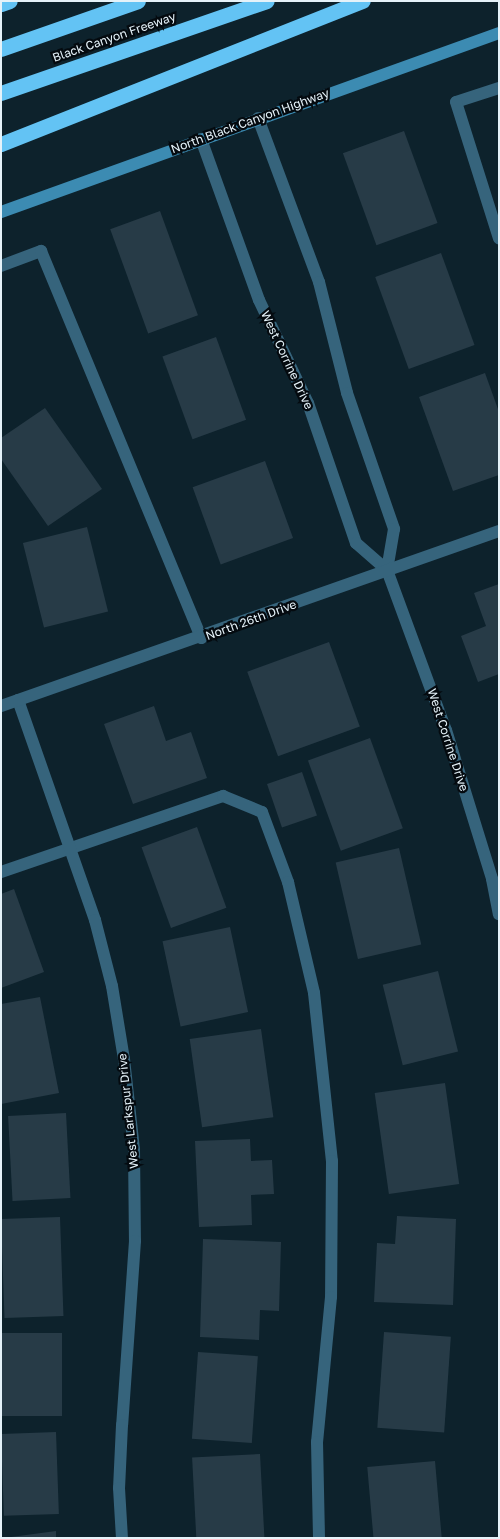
<!DOCTYPE html>
<html>
<head>
<meta charset="utf-8">
<style>
	body { margin:0 }
	#map { position:relative; width:500px; height:1539px; overflow:hidden; background:#0d222c; font-family:"Golos Text",sans-serif }
	div>[style] { position:absolute }
	.building>* { inset:0; background:#273b47; transform-origin:0 0 }
	.service>* { height:12px; margin:-6px; padding:0 6px; transform-origin:6px; border-radius:6px; background:#36647c }
	.minor>* { height:12px; margin:-6px; padding:0 6px; transform-origin:6px; border-radius:6px; background:#36647c }
	.secondary>* { height:12px; margin:-6px; padding:0 6px; transform-origin:6px; border-radius:6px; background:#3c8bb2 }
	.motorway>* { height:15px; margin:-7.5px; padding:0 7.5px; transform-origin:7.5px; border-radius:7.5px; background:#63c3f4 }
	span { translate:-50% -50%; white-space:nowrap; text-align:center; line-height:1.15; -webkit-text-stroke:4.5px #040a0f; paint-order:stroke }
	.street-label { font-size:12px; color:#e5f2f9 }
	.frame { position:absolute; inset:0; border:2px solid #e5f2f9; pointer-events:none }
</style>
</head>
<body>
<div id="map">
	<div class="building">
		<i style="left:404px;top:131px;width:98px;height:65px;rotate:70deg"></i>
		<i style="left:160px;top:211px;width:111px;height:53px;rotate:70deg"></i>
		<i style="left:441px;top:253px;width:98px;height:70px;rotate:70deg"></i>
		<i style="left:216px;top:337px;width:88px;height:57px;rotate:70deg"></i>
		<i style="clip-path:polygon(485px 373px,499px 412px,499px 475px,453px 491px,419px 397px)"></i>
		<i style="clip-path:polygon(45px 408px,102px 489px,48px 526px,1px 459px,1px 438px)"></i>
		<i style="left:265px;top:461px;width:82px;height:77px;rotate:70deg"></i>
		<i style="left:87px;top:527px;width:87px;height:66px;rotate:76deg"></i>
		<i style="clip-path:polygon(499px 584px,499px 674px,478px 682px,461px 636px,486px 626px,474px 593px)"></i>
		<i style="left:329px;top:642px;width:90px;height:87px;rotate:70deg"></i>
		<i style="clip-path:polygon(154px 706px,166px 741px,191px 732px,207px 778px,133px 804px,104px 724px)"></i>
		<i style="left:370px;top:738px;width:96px;height:66px;rotate:70deg"></i>
		<i style="left:302px;top:772px;width:46px;height:37px;rotate:71deg"></i>
		<i style="left:197px;top:827px;width:86px;height:59px;rotate:70deg"></i>
		<i style="left:399px;top:848px;width:99px;height:65px;rotate:77deg"></i>
		<i style="clip-path:polygon(14px 889px,44px 972px,1px 988px,1px 894px)"></i>
		<i style="left:230px;top:927px;width:87px;height:69px;rotate:78deg"></i>
		<i style="left:438px;top:971px;width:83px;height:57px;rotate:76deg"></i>
		<i style="clip-path:polygon(40px 997px,59px 1093px,1px 1104px,1px 1004px)"></i>
		<i style="left:261px;top:1029px;width:89px;height:72px;rotate:82deg"></i>
		<i style="left:445px;top:1083px;width:102px;height:71px;rotate:82deg"></i>
		<i style="left:66px;top:1113px;width:85px;height:58px;rotate:87deg"></i>
		<i style="clip-path:polygon(250px 1139px,251px 1161px,272px 1160px,274px 1194px,251px 1195px,252px 1225px,199px 1227px,195px 1141px)"></i>
		<i style="clip-path:polygon(397px 1216px,456px 1219px,453px 1305px,374px 1302px,377px 1243px,395px 1244px)"></i>
		<i style="left:60px;top:1217px;width:99px;height:59px;rotate:88deg"></i>
		<i style="clip-path:polygon(203px 1239px,281px 1242px,279px 1311px,260px 1310px,259px 1340px,200px 1337px)"></i>
		<i style="left:384px;top:1332px;width:67px;height:96px;rotate:4deg"></i>
		<i style="left:1px;top:1333px;width:61px;height:83px"></i>
		<i style="left:198px;top:1352px;width:60px;height:87px;rotate:4deg"></i>
		<i style="left:56px;top:1432px;width:82px;height:55px;rotate:88deg"></i>
		<i style="left:260px;top:1454px;width:84px;height:68px;rotate:87deg"></i>
		<i style="left:435px;top:1461px;width:77px;height:68px;rotate:85deg"></i>
		<i style="clip-path:polygon(56px 1531px,56px 1538px,11px 1538px,11px 1537px)"></i>
	</div>
	<div class="service">
		<i style="left:499px;top:88px;width:45px;rotate:162deg"></i>
		<i style="left:456px;top:102px;width:143px;rotate:72.5deg"></i>
		<i style="left:1px;top:266px;width:43px;rotate:-20.6deg"></i>
		<i style="left:41px;top:251px;width:419px;rotate:67.5deg"></i>
		<i style="left:1px;top:872px;width:235px;rotate:-18.9deg"></i>
		<i style="left:223px;top:796px;width:42px;rotate:22.3deg"></i>
		<i style="left:262px;top:812px;width:75px;rotate:69.6deg"></i>
		<i style="left:288px;top:882px;width:114px;rotate:76.8deg"></i>
		<i style="left:314px;top:993px;width:169px;rotate:83.9deg"></i>
		<i style="left:332px;top:1161px;width:136px;rotate:90.4deg"></i>
		<i style="left:331px;top:1297px;width:146px;rotate:95.5deg"></i>
		<i style="left:317px;top:1442px;width:96px;rotate:88.8deg"></i>
	</div>
	<div class="minor">
		<i style="left:258px;top:118px;width:175px;rotate:69.6deg"></i>
		<i style="left:319px;top:282px;width:114px;rotate:75.8deg"></i>
		<i style="left:347px;top:393px;width:144px;rotate:70.9deg"></i>
		<i style="left:394px;top:529px;width:42px;rotate:99.7deg"></i>
		<i style="left:201px;top:139px;width:171px;rotate:70.2deg"></i>
		<i style="left:259px;top:300px;width:114px;rotate:64.6deg"></i>
		<i style="left:308px;top:403px;width:148px;rotate:71.1deg"></i>
		<i style="left:356px;top:543px;width:41px;rotate:41.1deg"></i>
		<i style="left:387px;top:570px;width:171px;rotate:69.8deg"></i>
		<i style="left:446px;top:730px;width:156px;rotate:72.8deg"></i>
		<i style="left:492px;top:879px;width:36px;rotate:79deg"></i>
		<i style="left:18px;top:700px;width:233px;rotate:70.7deg"></i>
		<i style="left:95px;top:920px;width:68px;rotate:75.6deg"></i>
		<i style="left:112px;top:986px;width:74px;rotate:80.7deg"></i>
		<i style="left:124px;top:1059px;width:91px;rotate:83.7deg"></i>
		<i style="left:134px;top:1149px;width:92px;rotate:89.4deg"></i>
		<i style="left:135px;top:1241px;width:184px;rotate:94deg"></i>
		<i style="left:122px;top:1425px;width:63px;rotate:92.7deg"></i>
		<i style="left:119px;top:1488px;width:50px;rotate:86.6deg"></i>
		<i style="left:1px;top:706px;width:528px;rotate:-19.36deg"></i>
	</div>
	<div class="secondary">
		<i style="left:1px;top:212px;width:529px;rotate:-19.77deg"></i>
	</div>
	<div class="motorway">
		<i style="left:1px;top:4px;width:9px;rotate:-18deg"></i>
		<i style="left:1px;top:49px;width:145px;rotate:-19.3deg"></i>
		<i style="left:1px;top:93px;width:281px;rotate:-19.1deg"></i>
		<i style="left:1px;top:144px;width:389px;rotate:-21.6deg"></i>
	</div>
	<div class="street-label">
		<span style="left:114px;top:37px;rotate:-19deg">Black Canyon Freeway</span>
		<span style="left:250px;top:121px;rotate:-20deg">North Black Canyon Highway</span>
		<span style="left:287px;top:360px;rotate:65deg">West Corrine Drive</span>
		<span style="left:251px;top:620px;rotate:-20deg">North 26th Drive</span>
		<span style="left:448px;top:740px;rotate:72deg">West Corrine Drive</span>
		<span style="left:128px;top:1111px;rotate:-96deg">West Larkspur Drive</span>
	</div>
	<div class="frame"></div>
</div>
</body>
</html>
